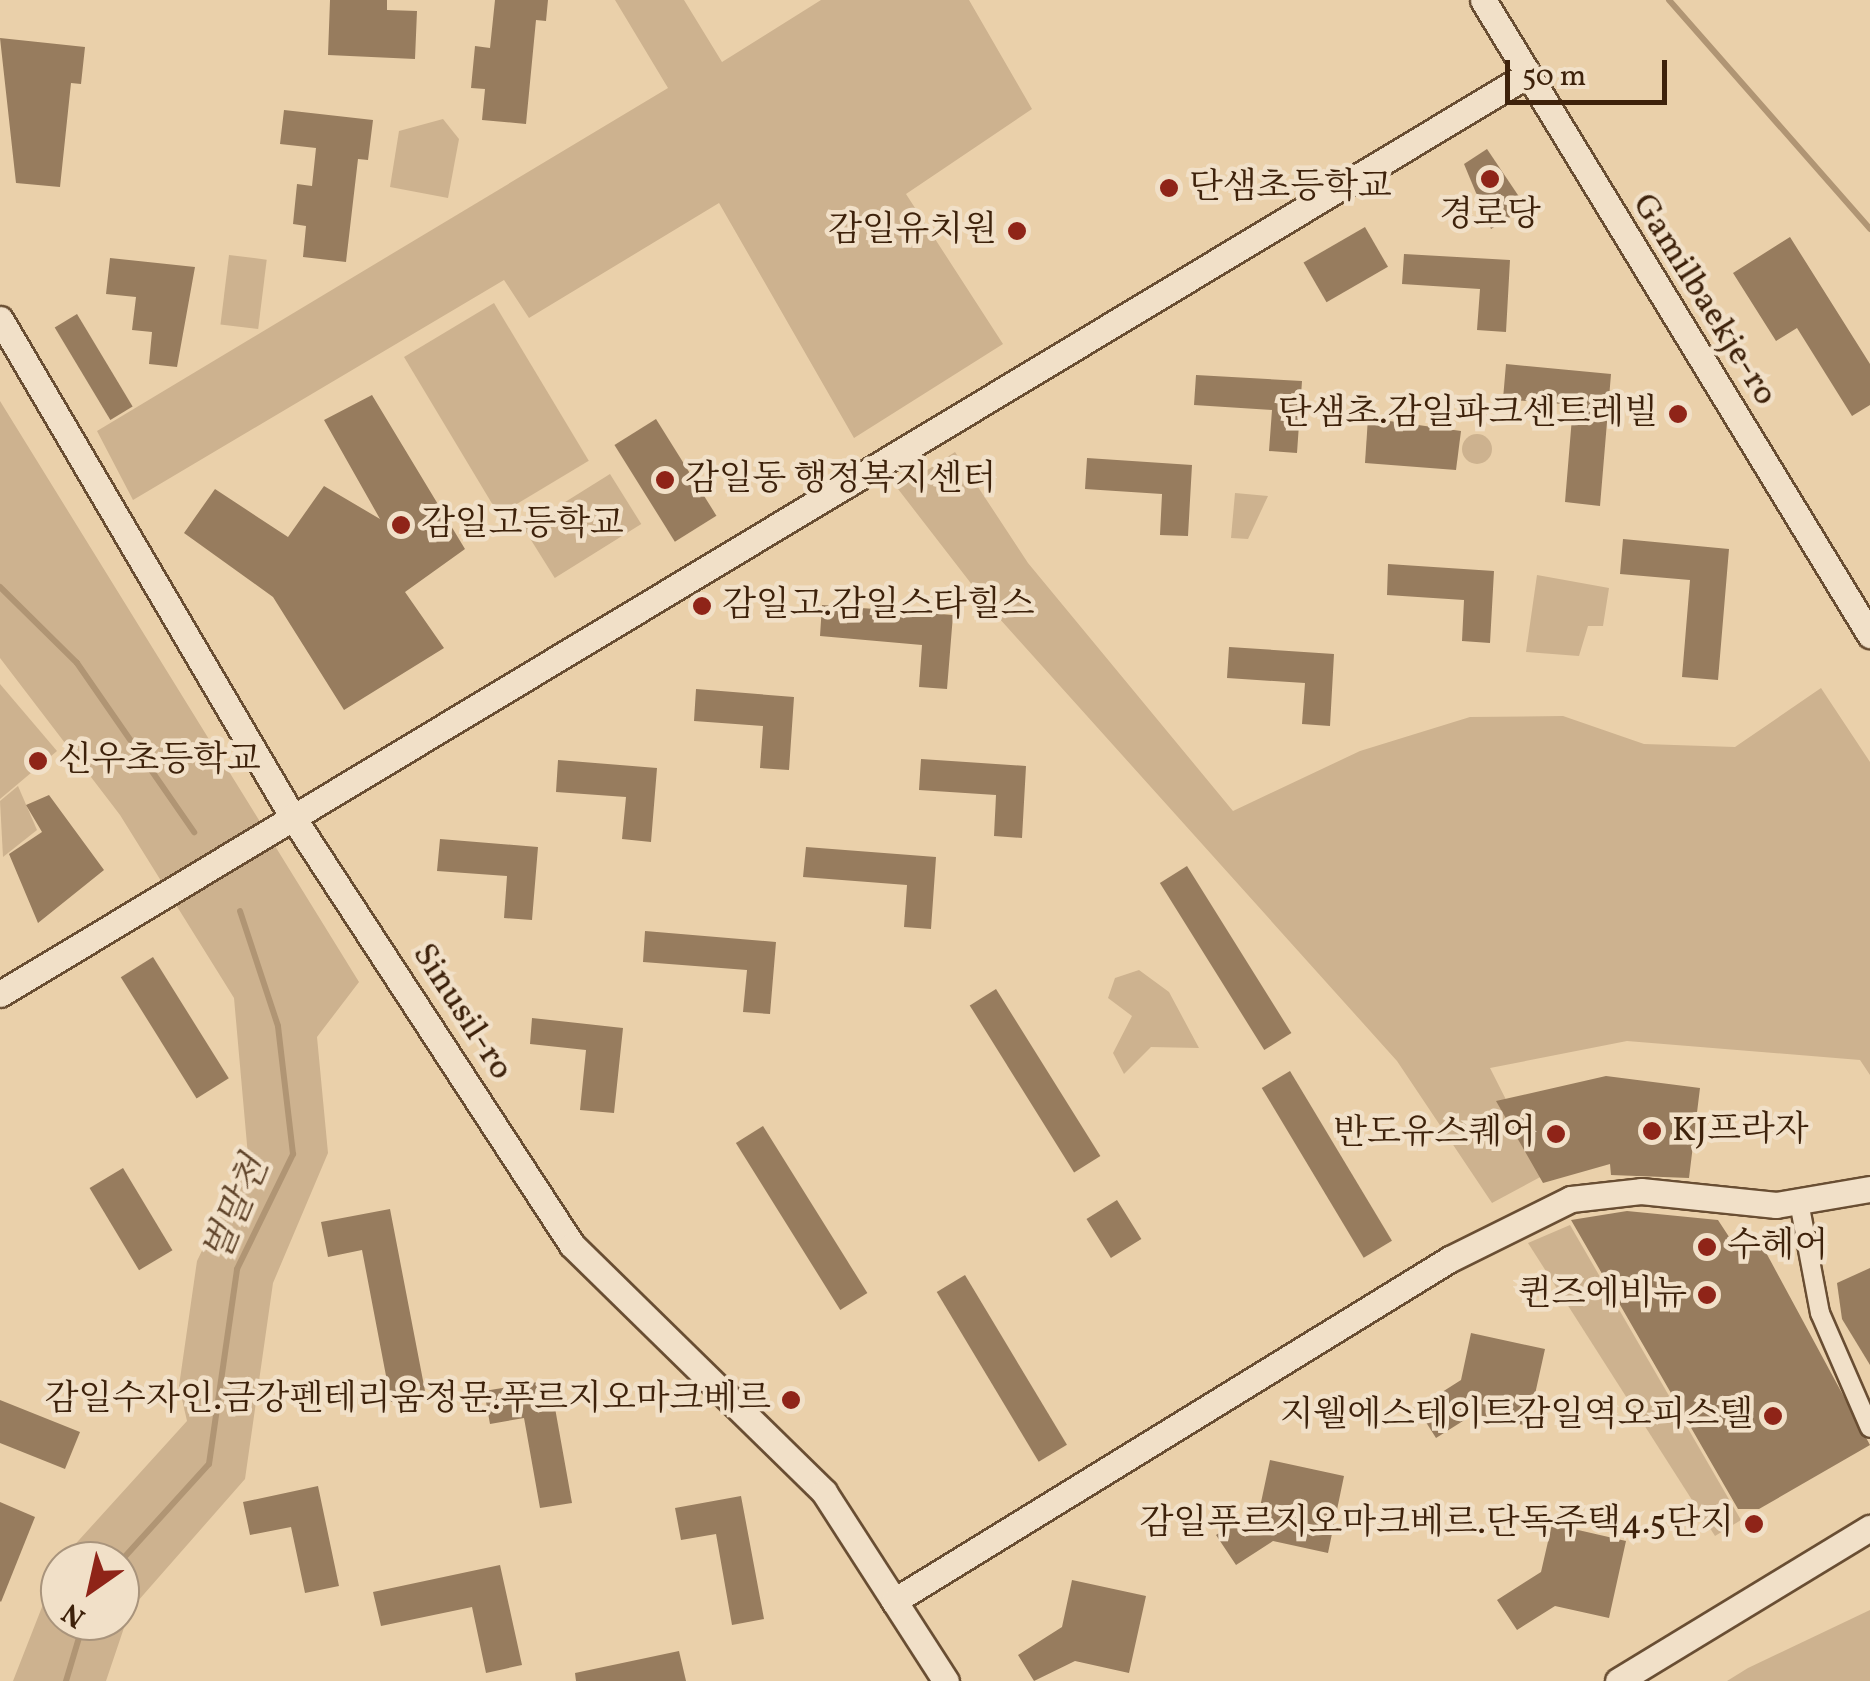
<!DOCTYPE html>
<html>
<head>
<meta charset="utf-8">
<style>
	body { margin:0 }
	#map { position:relative; width:1870px; height:1681px; overflow:hidden; background:#ead0aa; font-family:Vollkorn,"Noto Serif KR",serif }
	div>[style] { position:absolute }
	.green>* { inset:0; background:#cdb28f; transform-origin:0 0 }
	.round { border-radius:50% }
	.stream>* { height:6px; margin:-3px; padding:0 3px; transform-origin:3px; border-radius:3px; background:#b09574 }
	.building>* { inset:0; background:#977c5e; transform-origin:0 0 }
	.roads { filter:drop-shadow(2px 0 #694e33) drop-shadow(-2px 0 #694e33) drop-shadow(0 2px #694e33) drop-shadow(0 -2px #694e33) }
	.street>* { height:18px; margin:-9px; padding:0 9px; transform-origin:9px; border-radius:9px; background:#f1e0c8 }
	.secondary>* { height:25px; margin:-12.5px; padding:0 12.5px; transform-origin:12.5px; border-radius:12.5px; background:#f1e0c8 }
	.dots>* { width:28px; height:28px; translate:-50% -50%; box-sizing:border-box; border:5px solid #f1e0c8; border-radius:50% }
	span { translate:-50% -50%; white-space:nowrap; text-align:center; line-height:1.15; -webkit-text-stroke:9px #f1e0c8; paint-order:stroke }
	.poi-label { font-size:35px; color:#3e220b }
	.left { translate:0 -50%; text-align:left }
	.right { translate:-100% -50%; text-align:right }
	.street-label { font-size:35px; color:#3e220b }
	.water-label { font-size:38px; color:#60442a; font-style:italic }
	.north { position:absolute; left:40px; top:1541px; width:100px; height:100px; box-sizing:border-box; background:#f1e0c8; border:2px solid #a9947c; border-radius:50%; rotate:214deg; font-size:28px; font-weight:700; line-height:40px; text-align:center; color:#3e220b }
	.north::after { content:''; display:block; margin:auto; width:35px; height:45px; background:#8f2418; clip-path:polygon(50% 0,100% 100%,50% 72%,0 100%) }
	.scale { position:absolute; left:1505px; top:60px; width:162px; height:45px; box-sizing:border-box; border:5px solid #3e220b; border-top:0; padding-left:12px; font-size:30px; line-height:35px; white-space:nowrap; color:#3e220b; -webkit-text-stroke:8px #f1e0c8; paint-order:stroke }
</style>
</head>
<body>
<div id="map">
	<div class="green">
		<i style="clip-path:polygon(615px 0,684px 0,722px 62px,821px 0,969px 0,1032px 109px,906px 194px,1003px 344px,854px 438px,719px 203px,529px 318px,504px 280px,133px 500px,97px 431px,668px 88px)"></i>
		<i style="clip-path:polygon(443px 119px,459px 139px,448px 198px,390px 187px,399px 131px)"></i>
		<i style="left:229px;top:255px;width:38px;height:70px;rotate:7deg"></i>
		<i style="left:494px;top:303px;width:184px;height:105px;rotate:59deg"></i>
		<i style="clip-path:polygon(0 401px,359px 982px,317px 1037px,328px 1153px,273px 1283px,245px 1479px,130px 1610px,106px 1681px,13px 1681px,60px 1561px,60px 1621px,120px 1621px,120px 1561px,60px 1561px,187px 1421px,179px 1386px,197px 1261px,248px 1156px,234px 998px,120px 815px,0 658px)"></i>
		<i class="round" style="left:1462px;top:434px;width:30px;height:30px"></i>
		<i style="clip-path:polygon(955px 452px,1028px 563px,1233px 811px,1360px 751px,1470px 717px,1563px 716px,1644px 744px,1735px 747px,1821px 688px,1870px 762px,1870px 1075px,1860px 1060px,1627px 1041px,1490px 1068px,1544px 1175px,1492px 1203px,1397px 1061px,990px 608px,898px 489px)"></i>
		<i style="left:610px;top:474px;width:59px;height:102px;rotate:58deg"></i>
		<i style="clip-path:polygon(1235px 493px,1268px 496px,1248px 539px,1231px 538px)"></i>
		<i style="clip-path:polygon(1537px 575px,1609px 588px,1603px 626px,1588px 626px,1579px 656px,1526px 652px)"></i>
		<i style="clip-path:polygon(0 684px,57px 751px,0 799px)"></i>
		<i style="clip-path:polygon(18px 786px,37px 830px,3px 857px,0 801px)"></i>
		<i style="clip-path:polygon(1139px 970px,1169px 992px,1199px 1048px,1151px 1047px,1124px 1074px,1113px 1053px,1132px 1016px,1108px 998px,1115px 978px)"></i>
		<i style="clip-path:polygon(1570px 1225px,1741px 1520px,1715px 1536px,1528px 1243px)"></i>
		<i style="clip-path:polygon(1870px 1610px,1870px 1681px,1727px 1681px,1748px 1668px)"></i>
	</div>
	<div class="stream">
		<i style="left:1669px;top:0;width:305px;rotate:48.7deg"></i>
		<i style="left:0;top:587px;width:108px;rotate:44.6deg"></i>
		<i style="left:77px;top:663px;width:206px;rotate:55.3deg"></i>
		<i style="left:120px;top:1562px;width:132px;rotate:-47.8deg"></i>
		<i style="left:209px;top:1464px;width:197px;rotate:-81.8deg"></i>
		<i style="left:237px;top:1269px;width:128px;rotate:-64deg"></i>
		<i style="left:293px;top:1154px;width:129px;rotate:-96.7deg"></i>
		<i style="left:278px;top:1026px;width:121px;rotate:-108.3deg"></i>
		<i style="left:66px;top:1681px;width:63px;rotate:-73.3deg"></i>
	</div>
	<div class="building">
		<i style="clip-path:polygon(330px 0,387px 0,387px 10px,417px 11px,415px 59px,328px 55px)"></i>
		<i style="clip-path:polygon(495px 0,548px 0,546px 21px,536px 20px,526px 124px,482px 120px,485px 89px,471px 88px,475px 46px,490px 48px)"></i>
		<i style="clip-path:polygon(0 38px,85px 47px,81px 84px,71px 83px,60px 187px,16px 183px)"></i>
		<i style="clip-path:polygon(284px 110px,373px 120px,368px 160px,358px 159px,346px 262px,303px 257px,306px 226px,293px 224px,297px 184px,312px 186px,316px 148px,280px 144px)"></i>
		<i style="clip-path:polygon(1487px 149px,1526px 207px,1491px 229px,1464px 164px)"></i>
		<i style="left:1365px;top:227px;width:46px;height:71px;rotate:60deg"></i>
		<i style="clip-path:polygon(1790px 237px,1870px 364px,1870px 405px,1852px 416px,1797px 328px,1776px 341px,1733px 273px)"></i>
		<i style="clip-path:polygon(1404px 254px,1510px 260px,1506px 332px,1477px 330px,1480px 289px,1402px 284px)"></i>
		<i style="clip-path:polygon(110px 258px,195px 267px,177px 367px,149px 364px,152px 332px,132px 330px,136px 297px,106px 294px)"></i>
		<i style="left:77px;top:314px;width:108px;height:26px;rotate:59deg"></i>
		<i style="clip-path:polygon(1506px 364px,1611px 374px,1600px 506px,1565px 502px,1573px 405px,1503px 399px)"></i>
		<i style="clip-path:polygon(1196px 375px,1302px 381px,1297px 453px,1269px 451px,1272px 410px,1194px 405px)"></i>
		<i style="clip-path:polygon(372px 395px,465px 549px,405px 592px,444px 648px,344px 710px,273px 597px,184px 533px,215px 489px,288px 537px,324px 486px,380px 519px,324px 420px)"></i>
		<i style="clip-path:polygon(1368px 418px,1461px 431px,1456px 470px,1365px 463px)"></i>
		<i style="left:656px;top:419px;width:114px;height:49px;rotate:58deg"></i>
		<i style="clip-path:polygon(1087px 458px,1192px 465px,1188px 536px,1160px 535px,1162px 494px,1085px 489px)"></i>
		<i style="clip-path:polygon(1623px 539px,1729px 549px,1718px 680px,1682px 677px,1690px 580px,1620px 574px)"></i>
		<i style="clip-path:polygon(1388px 564px,1494px 571px,1490px 643px,1462px 641px,1464px 600px,1387px 595px)"></i>
		<i style="clip-path:polygon(822px 605px,953px 615px,947px 689px,919px 687px,922px 645px,820px 636px)"></i>
		<i style="clip-path:polygon(1229px 647px,1334px 654px,1330px 726px,1302px 724px,1305px 683px,1227px 678px)"></i>
		<i style="clip-path:polygon(696px 689px,794px 697px,789px 770px,760px 768px,763px 726px,694px 721px)"></i>
		<i style="clip-path:polygon(921px 759px,1026px 766px,1022px 838px,994px 836px,996px 795px,919px 790px)"></i>
		<i style="clip-path:polygon(558px 760px,657px 768px,651px 842px,622px 839px,626px 797px,556px 792px)"></i>
		<i style="clip-path:polygon(49px 795px,104px 870px,38px 923px,9px 854px,42px 832px,26px 805px)"></i>
		<i style="clip-path:polygon(440px 839px,538px 847px,532px 920px,504px 918px,507px 876px,437px 871px)"></i>
		<i style="clip-path:polygon(806px 847px,936px 857px,931px 929px,904px 927px,907px 885px,803px 877px)"></i>
		<i style="left:1187px;top:866px;width:197px;height:32px;rotate:58deg"></i>
		<i style="clip-path:polygon(645px 931px,776px 942px,770px 1014px,743px 1012px,747px 970px,643px 962px)"></i>
		<i style="left:153px;top:957px;width:143px;height:38px;rotate:58deg"></i>
		<i style="left:996px;top:989px;width:197px;height:31px;rotate:58deg"></i>
		<i style="clip-path:polygon(532px 1018px,623px 1028px,614px 1113px,580px 1110px,586px 1050px,530px 1044px)"></i>
		<i style="left:1290px;top:1071px;width:198px;height:33px;rotate:59deg"></i>
		<i style="clip-path:polygon(1606px 1076px,1700px 1088px,1689px 1178px,1611px 1175px,1610px 1164px,1543px 1183px,1496px 1101px)"></i>
		<i style="left:763px;top:1126px;width:197px;height:32px;rotate:58deg"></i>
		<i style="left:123px;top:1168px;width:96px;height:39px;rotate:59deg"></i>
		<i style="left:1117px;top:1200px;width:46px;height:36px;rotate:58deg"></i>
		<i style="clip-path:polygon(390px 1209px,426px 1396px,391px 1402px,362px 1250px,328px 1257px,321px 1222px)"></i>
		<i style="clip-path:polygon(1627px 1211px,1718px 1220px,1735px 1246px,1756px 1234px,1870px 1445px,1759px 1509px,1738px 1509px,1571px 1220px)"></i>
		<i style="clip-path:polygon(1870px 1268px,1870px 1365px,1842px 1319px,1837px 1283px)"></i>
		<i style="left:965px;top:1275px;width:198px;height:33px;rotate:59deg"></i>
		<i style="clip-path:polygon(1471px 1333px,1545px 1349px,1528px 1426px,1474px 1414px,1436px 1438px,1417px 1408px,1461px 1380px)"></i>
		<i style="clip-path:polygon(550px 1380px,572px 1503px,540px 1508px,524px 1418px,490px 1424px,484px 1391px)"></i>
		<i style="clip-path:polygon(0 1400px,80px 1432px,65px 1469px,0 1443px)"></i>
		<i style="clip-path:polygon(1270px 1460px,1344px 1476px,1328px 1553px,1273px 1541px,1236px 1565px,1216px 1535px,1260px 1507px)"></i>
		<i style="clip-path:polygon(318px 1486px,339px 1586px,305px 1593px,291px 1527px,250px 1535px,243px 1502px)"></i>
		<i style="clip-path:polygon(741px 1496px,764px 1619px,732px 1625px,716px 1534px,681px 1540px,675px 1508px)"></i>
		<i style="clip-path:polygon(0 1502px,35px 1517px,1px 1602px,0 1601px)"></i>
		<i style="clip-path:polygon(1552px 1524px,1626px 1541px,1609px 1618px,1555px 1606px,1517px 1630px,1497px 1600px,1541px 1572px)"></i>
		<i style="clip-path:polygon(500px 1565px,522px 1665px,486px 1673px,472px 1607px,381px 1626px,373px 1592px)"></i>
		<i style="clip-path:polygon(1072px 1580px,1146px 1596px,1129px 1673px,1075px 1661px,1034px 1681px,1018px 1655px,1062px 1627px)"></i>
		<i style="clip-path:polygon(679px 1651px,686px 1681px,576px 1681px,575px 1673px)"></i>
	</div>
	<div class="roads">
		<div class="street">
			<i style="left:1799px;top:1202px;width:113px;rotate:79.3deg"></i>
			<i style="left:1820px;top:1313px;width:125px;rotate:66.5deg"></i>
		</div>
		<div class="secondary">
			<i style="left:1483px;top:0;width:744px;rotate:58.64deg"></i>
			<i style="left:0;top:319px;width:576px;rotate:59.56deg"></i>
			<i style="left:292px;top:816px;width:512px;rotate:56.87deg"></i>
			<i style="left:572px;top:1245px;width:353px;rotate:44.4deg"></i>
			<i style="left:824px;top:1492px;width:225px;rotate:57.2deg"></i>
			<i style="left:0;top:994px;width:1779px;rotate:-31.04deg"></i>
			<i style="left:894px;top:1601px;width:653px;rotate:-31.6deg"></i>
			<i style="left:1450px;top:1259px;width:135px;rotate:-26.4deg"></i>
			<i style="left:1571px;top:1199px;width:70px;rotate:-6.5deg"></i>
			<i style="left:1641px;top:1191px;width:136px;rotate:5.9deg"></i>
			<i style="left:1776px;top:1205px;width:95px;rotate:-9.7deg"></i>
			<i style="left:1618px;top:1681px;width:295px;rotate:-31.3deg"></i>
		</div>
	</div>
	<div class="dots">
		<i style="left:1490px;top:179px;background:#8f2418"></i>
		<i style="left:1169px;top:188px;background:#8f2418"></i>
		<i style="left:1017px;top:231px;background:#8f2418"></i>
		<i style="left:1678px;top:414px;background:#8f2418"></i>
		<i style="left:665px;top:480px;background:#8f2418"></i>
		<i style="left:401px;top:525px;background:#8f2418"></i>
		<i style="left:702px;top:606px;background:#8f2418"></i>
		<i style="left:38px;top:761px;background:#8f2418"></i>
		<i style="left:1652px;top:1131px;background:#8f2418"></i>
		<i style="left:1556px;top:1134px;background:#8f2418"></i>
		<i style="left:1707px;top:1247px;background:#8f2418"></i>
		<i style="left:1707px;top:1295px;background:#8f2418"></i>
		<i style="left:791px;top:1400px;background:#8f2418"></i>
		<i style="left:1773px;top:1416px;background:#8f2418"></i>
		<i style="left:1754px;top:1524px;background:#8f2418"></i>
	</div>
	<div class="poi-label">
		<span class="left" style="left:1189px;top:188px">단샘초등학교</span>
		<span style="left:1490px;top:216px">경로당</span>
		<span class="right" style="left:997px;top:231px">감일유치원</span>
		<span class="right" style="left:1658px;top:414px">단샘초.감일파크센트레빌</span>
		<span class="left" style="left:685px;top:480px">감일동 행정복지센터</span>
		<span class="left" style="left:421px;top:525px">감일고등학교</span>
		<span class="left" style="left:722px;top:606px">감일고.감일스타힐스</span>
		<span class="left" style="left:58px;top:761px">신우초등학교</span>
		<span class="left" style="left:1672px;top:1131px">KJ프라자</span>
		<span class="right" style="left:1536px;top:1134px">반도유스퀘어</span>
		<span class="left" style="left:1727px;top:1247px">수헤어</span>
		<span class="right" style="left:1687px;top:1295px">퀸즈에비뉴</span>
		<span class="right" style="left:771px;top:1400px">감일수자인.금강펜테리움정문.푸르지오마크베르</span>
		<span class="right" style="left:1753px;top:1416px">지웰에스테이트감일역오피스텔</span>
		<span class="right" style="left:1734px;top:1524px">감일푸르지오마크베르.단독주택4.5단지</span>
	</div>
	<div class="street-label">
		<span style="left:1704px;top:300px;rotate:58deg">Gamilbaekje-ro</span>
		<span style="left:462px;top:1012px;rotate:57deg">Sinusil-ro</span>
	</div>
	<div class="water-label">
		<span style="left:238px;top:1210px;rotate:-67deg">벌말천</span>
	</div>
	<div class="north">N</div>
	<div class="scale">50 m</div>
</div>
</body>
</html>
